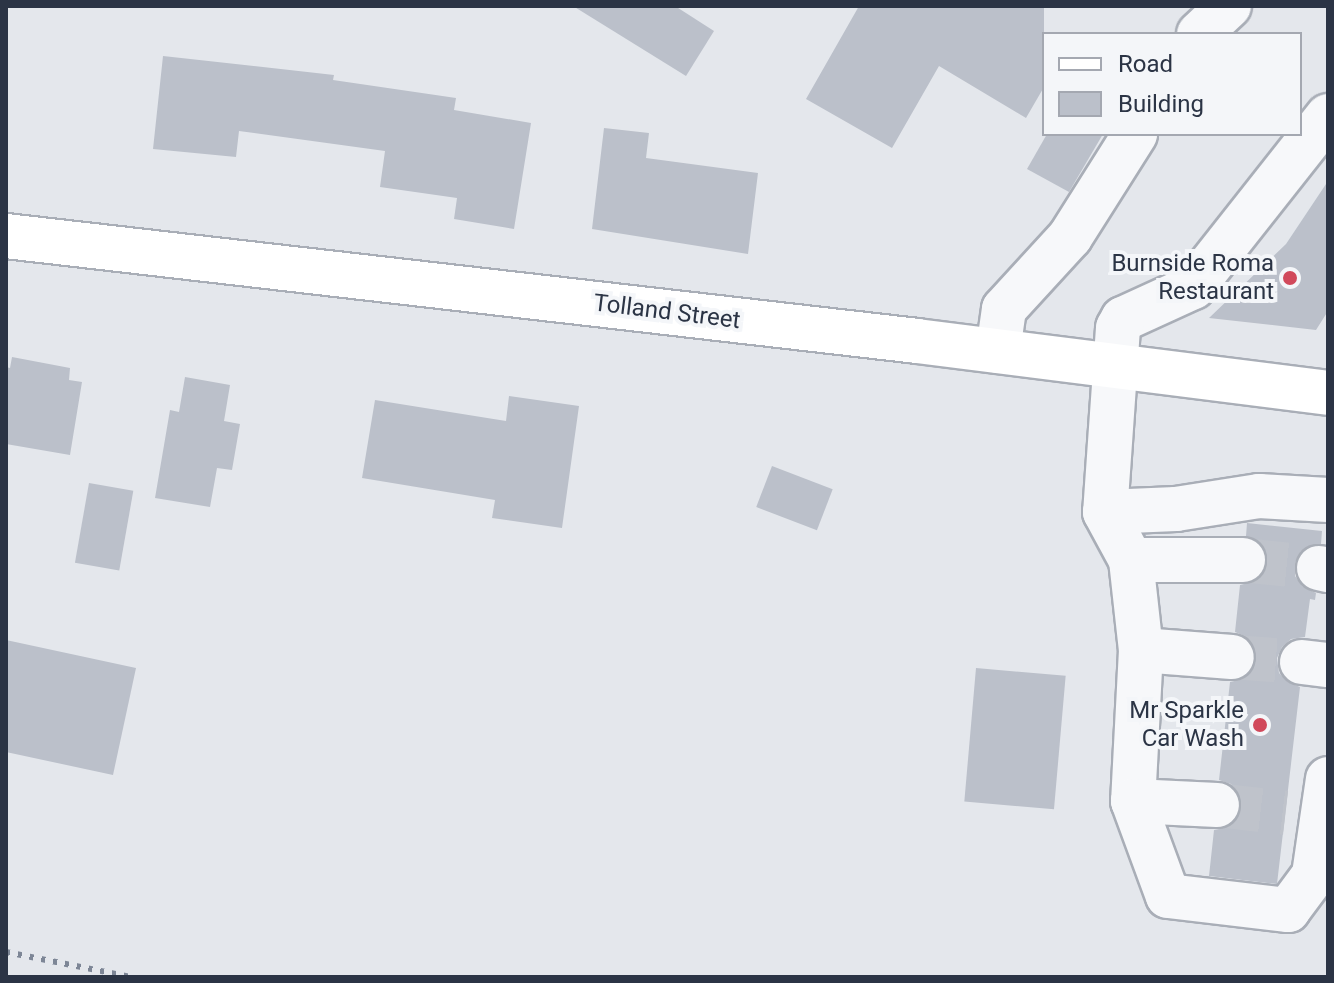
<!DOCTYPE html>
<html>
<head>
<meta charset="utf-8">
<style>
	body { margin:0 }
	#map { position:relative; width:1334px; height:983px; overflow:hidden; background:#e4e7ec; font-family:Roboto,sans-serif }
	div>[style] { position:absolute }
	.building>* { inset:0; background:#bbc0ca; transform-origin:0 0 }
	.minor-tunnel>* { height:44px; margin-top:-22px; transform-origin:0; background:repeating-linear-gradient(90deg,#bfc3cb 0 44px,transparent 0 66px) }
	.roads { filter:drop-shadow(2px 0 #a9aeb7) drop-shadow(-2px 0 #a9aeb7) drop-shadow(0 2px #a9aeb7) drop-shadow(0 -2px #a9aeb7) }
	.minor>* { height:44px; margin:-22px; padding:0 22px; transform-origin:22px; border-radius:22px; background:#f7f8fa }
	.major>* { height:44px; margin:-22px; padding:0 22px; transform-origin:22px; border-radius:22px; background:#fff }
	.rail>* { height:6px; margin-top:-3px; transform-origin:0; background:repeating-linear-gradient(90deg,#7d8696 0 4px,transparent 0 12px) }
	.dots>* { width:22px; height:22px; translate:-50% -50%; box-sizing:border-box; border:4px solid #f4f6f9; border-radius:50% }
	span { translate:-50% -50%; white-space:nowrap; text-align:center; line-height:1.15; -webkit-text-stroke:8px #f4f6f9; paint-order:stroke }
	.poi-label { font-size:24px; color:#2b3445 }
	.right { translate:-100% -50%; text-align:right }
	.street-label { font-size:24px; color:#2b3445 }
	.frame { position:absolute; inset:0; border:8px solid #2b3445; pointer-events:none }
	.legend { position:absolute; left:1042px; top:32px; width:260px; height:104px; box-sizing:border-box; background:#f4f6f9; border:2px solid #a4a8b1; margin:0; padding:10px 14px; list-style:none; font-size:24px; color:#2b3445 }
	.legend li { display:flex; align-items:center; gap:16px; height:40px }
	.legend b { width:40px; border:2px solid #a4a8b1 }
</style>
</head>
<body>
<div id="map">
	<div class="building">
		<i style="clip-path:polygon(573px 6px,675px 6px,714px 31px,686px 76px)"></i>
		<i style="clip-path:polygon(859px 6px,1044px 6px,1044px 87px,1026px 118px,939px 66px,892px 148px,806px 99px)"></i>
		<i style="clip-path:polygon(163px 56px,334px 75px,333px 80px,456px 98px,454px 110px,531px 123px,514px 229px,454px 219px,457px 198px,380px 187px,385px 151px,239px 131px,236px 157px,153px 149px)"></i>
		<i style="clip-path:polygon(604px 128px,649px 133px,646px 158px,758px 173px,748px 254px,592px 229px)"></i>
		<i style="clip-path:polygon(1047px 134px,1103px 134px,1069px 192px,1027px 169px)"></i>
		<i style="clip-path:polygon(1328px 181px,1328px 311px,1316px 330px,1209px 318px,1286px 244px)"></i>
		<i style="clip-path:polygon(12px 357px,70px 368px,69px 380px,82px 382px,70px 455px,6px 444px,6px 367px,10px 368px)"></i>
		<i style="clip-path:polygon(185px 377px,230px 385px,224px 421px,240px 424px,232px 470px,217px 468px,210px 507px,155px 498px,170px 410px,179px 412px)"></i>
		<i style="clip-path:polygon(509px 396px,579px 406px,562px 528px,492px 518px,495px 500px,362px 478px,375px 400px,506px 421px)"></i>
		<i style="left:772px;top:466px;width:65px;height:44px;rotate:21deg"></i>
		<i style="left:89px;top:483px;width:45px;height:81px;rotate:10deg"></i>
		<i style="clip-path:polygon(1247px 523px,1322px 531px,1321px 544px,1301px 551px,1295px 563px,1295px 576px,1302px 586px,1316px 593px,1315px 600px,1310px 599px,1305px 637px,1291px 639px,1282px 647px,1277px 658px,1279px 673px,1288px 682px,1300px 687px,1277px 884px,1209px 876px,1214px 830px,1229px 827px,1238px 819px,1242px 807px,1239px 793px,1231px 784px,1219px 780px,1230px 682px,1243px 679px,1253px 670px,1257px 660px,1254px 646px,1245px 636px,1235px 632px,1240px 585px,1256px 581px,1265px 572px,1268px 561px,1264px 547px,1246px 536px)"></i>
		<i style="clip-path:polygon(6px 640px,136px 668px,113px 775px,6px 752px)"></i>
		<i style="left:976px;top:668px;width:90px;height:134px;rotate:5deg"></i>
	</div>
	<div class="minor-tunnel">
		<i style="left:1243px;top:560px;width:76px;rotate:6deg"></i>
		<i style="left:1232px;top:657px;width:70px;rotate:4.1deg"></i>
		<i style="left:1217px;top:805px;width:69px;rotate:6.6deg"></i>
	</div>
	<div class="roads">
		<div class="minor">
			<i style="left:1199px;top:34px;width:41px;rotate:-43deg"></i>
			<i style="left:1328px;top:116px;width:218px;rotate:128.3deg"></i>
			<i style="left:1193px;top:287px;width:77px;rotate:155.4deg"></i>
			<i style="left:1123px;top:319px;width:10px;rotate:119deg"></i>
			<i style="left:1118px;top:328px;width:184px;rotate:94deg"></i>
			<i style="left:1105px;top:512px;width:55px;rotate:61.6deg"></i>
			<i style="left:1131px;top:560px;width:91px;rotate:83.7deg"></i>
			<i style="left:1141px;top:650px;width:151px;rotate:93deg"></i>
			<i style="left:1133px;top:801px;width:101px;rotate:69.8deg"></i>
			<i style="left:1168px;top:896px;width:121px;rotate:6.7deg"></i>
			<i style="left:1288px;top:910px;width:44px;rotate:-53.4deg"></i>
			<i style="left:1314px;top:875px;width:97px;rotate:-81.7deg"></i>
			<i style="left:998px;top:351px;width:42px;rotate:-81.9deg"></i>
			<i style="left:1004px;top:309px;width:98px;rotate:-47.5deg"></i>
			<i style="left:1070px;top:237px;width:122px;rotate:-57.7deg"></i>
			<i style="left:1105px;top:512px;width:71px;rotate:-2.4deg"></i>
			<i style="left:1176px;top:509px;width:84px;rotate:-8.9deg"></i>
			<i style="left:1259px;top:496px;width:69px;rotate:3.3deg"></i>
			<i style="left:1131px;top:560px;width:112px"></i>
			<i style="left:1319px;top:568px;width:9px;rotate:13deg"></i>
			<i style="left:1141px;top:650px;width:91px;rotate:4.4deg"></i>
			<i style="left:1302px;top:662px;width:26px;rotate:7deg"></i>
			<i style="left:1133px;top:801px;width:84px;rotate:2.7deg"></i>
		</div>
		<div class="major">
			<i style="left:6px;top:236px;width:917px;rotate:6.57deg"></i>
			<i style="left:917px;top:341px;width:414px;rotate:7.2deg"></i>
		</div>
	</div>
	<div class="rail">
		<i style="left:6px;top:952px;width:127px;rotate:11.3deg"></i>
	</div>
	<div class="dots">
		<i style="left:1290px;top:278px;background:#d1495b"></i>
		<i style="left:1260px;top:725px;background:#d1495b"></i>
	</div>
	<div class="poi-label">
		<span class="right" style="left:1274px;top:278px">Burnside Roma<br>Restaurant</span>
		<span class="right" style="left:1244px;top:725px">Mr Sparkle<br>Car Wash</span>
	</div>
	<div class="street-label">
		<span style="left:667px;top:312px;rotate:7deg">Tolland Street</span>
	</div>
	<div class="frame"></div>
	<ul class="legend">
	<li><b style="height:10px;background:#fff"></b>Road</li>
	<li><b style="height:22px;background:#bbc0ca"></b>Building</li>
	</ul>
</div>
</body>
</html>
